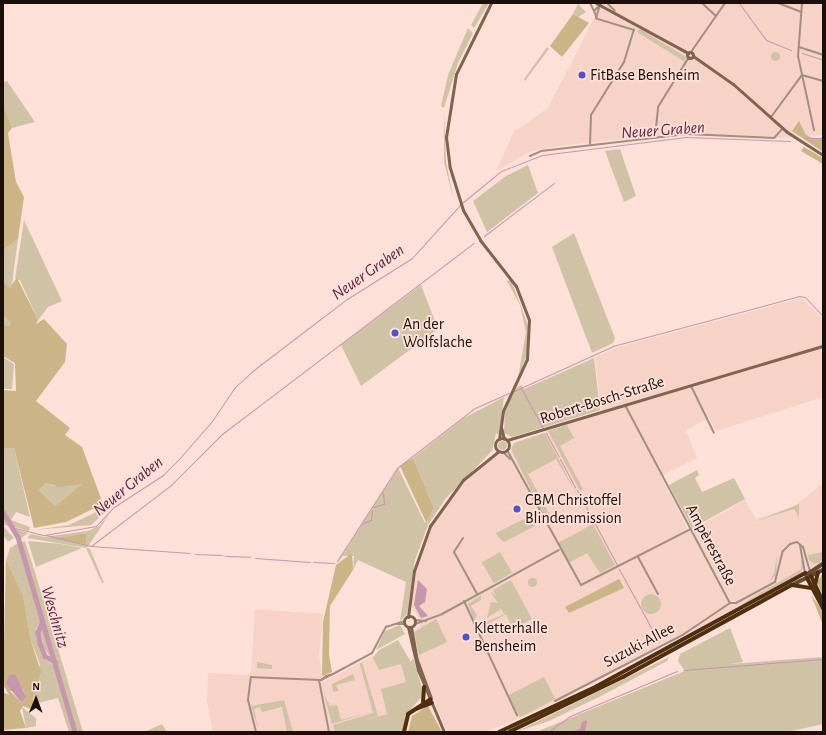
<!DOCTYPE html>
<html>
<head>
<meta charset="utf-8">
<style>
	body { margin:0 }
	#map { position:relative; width:826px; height:735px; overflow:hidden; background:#fde0d7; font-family:"Alegreya Sans",sans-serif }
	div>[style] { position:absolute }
	.built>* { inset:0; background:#f6d2c7 }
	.green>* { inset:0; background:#d0c2a5; transform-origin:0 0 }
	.round { border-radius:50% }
	.forest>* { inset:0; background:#cbb587 }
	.water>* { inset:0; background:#c796ad }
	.stream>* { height:1px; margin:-0.5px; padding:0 0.5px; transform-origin:0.5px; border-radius:0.5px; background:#c796ad }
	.river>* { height:4.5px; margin:-2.25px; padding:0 2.25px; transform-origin:2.25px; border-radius:2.25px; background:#c796ad }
	.street>* { height:2px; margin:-1px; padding:0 1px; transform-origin:1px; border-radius:1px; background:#a18f81 }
	.secondary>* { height:3px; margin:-1.5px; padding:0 1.5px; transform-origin:1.5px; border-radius:1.5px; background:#7f6551 }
	.secondary>.ring { margin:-1.5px; padding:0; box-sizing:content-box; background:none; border:3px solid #7f6551; border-radius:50% }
	.primary>* { height:3.5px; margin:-1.75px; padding:0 1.75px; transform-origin:1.75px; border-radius:1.75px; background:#66482e }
	.highway>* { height:4px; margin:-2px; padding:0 2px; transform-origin:2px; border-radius:2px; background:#502f0e }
	.dots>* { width:11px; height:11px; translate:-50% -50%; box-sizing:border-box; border:2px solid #fde0d7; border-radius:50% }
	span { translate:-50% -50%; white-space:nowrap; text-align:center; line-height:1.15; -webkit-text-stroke:3.5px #fde0d7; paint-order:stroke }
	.poi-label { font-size:16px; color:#1a0f0b }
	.left { translate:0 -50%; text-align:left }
	.street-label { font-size:16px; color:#1a0f0b }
	.water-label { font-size:17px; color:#602445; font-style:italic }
	.frame { position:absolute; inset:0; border:4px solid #1a0f0b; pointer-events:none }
	.north { position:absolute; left:16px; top:679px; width:40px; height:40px; -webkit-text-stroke:3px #fde0d7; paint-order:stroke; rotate:1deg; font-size:11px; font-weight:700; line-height:16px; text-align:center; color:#1a0f0b }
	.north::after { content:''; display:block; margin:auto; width:14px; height:18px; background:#1a0f0b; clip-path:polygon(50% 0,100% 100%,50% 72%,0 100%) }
</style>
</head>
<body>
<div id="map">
	<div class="built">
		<i style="clip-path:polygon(596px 3px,823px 3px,823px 135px,777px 138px,687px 133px,565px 145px,529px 152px,496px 171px,514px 132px,548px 108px,595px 17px)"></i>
		<i style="clip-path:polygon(801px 298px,823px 319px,823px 397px,716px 431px,709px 418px,686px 430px,697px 458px,661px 476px,689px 532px,745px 500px,756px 519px,794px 507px,823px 483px,823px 563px,557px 702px,486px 732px,447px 732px,419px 662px,414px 631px,420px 626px,419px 619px,411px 605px,415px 570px,427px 535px,454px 492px,496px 455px,511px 453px,514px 443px,601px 412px,595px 357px,622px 346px)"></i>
		<i style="clip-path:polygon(255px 609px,323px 614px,319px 655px,323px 682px,399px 642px,420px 687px,387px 714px,334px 728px,335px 732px,213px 732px,207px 700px,208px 673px,246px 675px,251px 672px)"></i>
	</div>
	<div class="green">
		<i style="clip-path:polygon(483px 3px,489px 3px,474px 28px,471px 25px)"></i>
		<i style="clip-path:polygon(578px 4px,586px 12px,578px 17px,573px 14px)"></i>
		<i style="clip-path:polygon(468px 28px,473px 33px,458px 63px,444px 108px,441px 106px,448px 75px)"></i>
		<i style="clip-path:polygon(640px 29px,686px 57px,685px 62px,637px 32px)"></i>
		<i style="clip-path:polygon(547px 47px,549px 49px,525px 81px,524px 79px)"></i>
		<i class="round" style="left:770.5px;top:51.5px;width:9px;height:9px"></i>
		<i style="clip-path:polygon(7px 81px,35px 122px,12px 128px,3px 105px,3px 82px)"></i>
		<i style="clip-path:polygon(444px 110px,446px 162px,454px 201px,444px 162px)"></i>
		<i style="clip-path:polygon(620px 149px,636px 196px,624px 202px,605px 151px)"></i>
		<i style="clip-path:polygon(528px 165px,538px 193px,487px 232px,473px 201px,506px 176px)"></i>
		<i style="clip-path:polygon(24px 220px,62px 301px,48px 307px,38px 320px,20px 280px,15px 279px)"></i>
		<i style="clip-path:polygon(574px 233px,615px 338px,613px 343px,592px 353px,552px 247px)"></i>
		<i style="clip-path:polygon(18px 239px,12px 283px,9px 289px,3px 280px,3px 250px)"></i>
		<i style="clip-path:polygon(511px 280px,528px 325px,527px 354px,518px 378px,526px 332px,520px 305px,507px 281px)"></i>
		<i style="clip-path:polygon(421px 285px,438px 329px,361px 386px,341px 345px)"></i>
		<i style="clip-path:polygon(3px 312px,9px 317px,10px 326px,3px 326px)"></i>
		<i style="clip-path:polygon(3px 357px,14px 364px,12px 389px,3px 389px)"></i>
		<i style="clip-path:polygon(594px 358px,600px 410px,512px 437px,504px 433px,505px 410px,517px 387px,522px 385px,524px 389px)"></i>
		<i style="clip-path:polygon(504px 397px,499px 435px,496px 433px,492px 451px,446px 498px,428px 525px,415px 560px,407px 614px,400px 621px,406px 582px,358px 560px,353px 570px,354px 556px,343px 556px,336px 565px,398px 468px,425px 523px,434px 508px,413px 458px,464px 418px)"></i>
		<i style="clip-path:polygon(567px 425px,574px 438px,560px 446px,583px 489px,580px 491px,548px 431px)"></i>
		<i style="clip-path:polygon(545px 433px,578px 497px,556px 459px,528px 474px,550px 515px,544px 517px,511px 449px,514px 443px)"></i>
		<i class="round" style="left:497.5px;top:440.5px;width:9px;height:9px"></i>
		<i style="clip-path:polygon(14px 448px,30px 517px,16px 512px,11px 520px,30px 527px,29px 531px,11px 526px,9px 521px,8px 526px,3px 524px,3px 449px)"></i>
		<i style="clip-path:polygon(697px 470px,699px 475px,695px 478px,702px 492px,734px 478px,745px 499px,692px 528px,669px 485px)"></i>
		<i style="clip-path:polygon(46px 483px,54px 486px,82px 484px,55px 506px,39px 490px)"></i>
		<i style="clip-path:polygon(115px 503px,91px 525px,34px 530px,69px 525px)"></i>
		<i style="clip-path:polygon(799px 504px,799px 517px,794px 509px,756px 521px)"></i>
		<i style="clip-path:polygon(evenodd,110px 513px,87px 548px,27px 538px,31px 534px,44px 537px,88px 531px,99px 526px,110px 513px,87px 533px,86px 544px,53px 539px,87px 533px)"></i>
		<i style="clip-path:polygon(530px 516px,535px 526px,504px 542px,498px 537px,496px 533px)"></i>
		<i style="clip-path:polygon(593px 524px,615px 565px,600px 573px,587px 553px,569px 563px,558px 543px)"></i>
		<i style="clip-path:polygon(3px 526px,14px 538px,8px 542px,3px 535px)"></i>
		<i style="clip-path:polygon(13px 528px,28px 533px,20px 539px)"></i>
		<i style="clip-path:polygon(25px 541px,34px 569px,83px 732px,76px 732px,21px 542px)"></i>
		<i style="clip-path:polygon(28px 541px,61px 544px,82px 548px,36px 567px)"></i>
		<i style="clip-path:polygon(18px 543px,41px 622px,36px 629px,37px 642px,43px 658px,53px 665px,73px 732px,69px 732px,58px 698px,35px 704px,33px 695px,40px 664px,31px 641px,23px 595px,6px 560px,10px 548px)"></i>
		<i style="clip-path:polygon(86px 548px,90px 549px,104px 583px,102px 583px)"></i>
		<i style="left:500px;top:552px;width:24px;height:21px;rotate:60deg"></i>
		<i style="clip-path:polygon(823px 552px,823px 561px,815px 564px,809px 560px,808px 555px)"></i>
		<i style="clip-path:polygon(777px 554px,776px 575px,769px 582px,774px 573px)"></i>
		<i style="clip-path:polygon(801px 558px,803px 568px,801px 573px,735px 608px,801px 569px)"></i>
		<i class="round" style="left:527.5px;top:577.5px;width:9px;height:9px"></i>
		<i style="clip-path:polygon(511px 580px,532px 619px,513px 629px,506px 614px,479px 629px,478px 626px,504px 614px,501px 609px,487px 618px,491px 602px,498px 603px,490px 591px,496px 596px,493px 590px)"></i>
		<i class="round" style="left:641px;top:594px;width:20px;height:20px"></i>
		<i style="clip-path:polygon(481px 595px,481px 600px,471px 606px,477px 615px,474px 620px,468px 604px)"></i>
		<i style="clip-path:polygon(436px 619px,447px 642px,419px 655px,414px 632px)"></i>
		<i style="clip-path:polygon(400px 625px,405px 634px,376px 650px,385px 631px)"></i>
		<i style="clip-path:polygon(730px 628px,743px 662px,729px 664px,823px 657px,823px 724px,788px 732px,536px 732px,685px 671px,678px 661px,680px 654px)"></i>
		<i style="clip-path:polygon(43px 629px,52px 657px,51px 658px,44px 648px,40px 630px)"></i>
		<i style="clip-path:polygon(398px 640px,411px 662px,413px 658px,424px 694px,405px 716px,403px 732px,335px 732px,333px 725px,373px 713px,360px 664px,362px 662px,378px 716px,365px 720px,387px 714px,381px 689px,406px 682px,401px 664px,379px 670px,373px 658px,379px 650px)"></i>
		<i style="clip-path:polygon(669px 657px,667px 661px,601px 696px,549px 721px,516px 732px)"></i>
		<i style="clip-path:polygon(257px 662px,272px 665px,272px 669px,257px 668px)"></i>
		<i style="clip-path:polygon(353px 674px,355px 680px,336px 685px,339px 691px,333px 692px,332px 684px)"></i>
		<i style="left:544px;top:677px;width:25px;height:40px;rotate:63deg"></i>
		<i style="clip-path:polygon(324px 694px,330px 706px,337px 705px,341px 720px,371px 712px,332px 724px)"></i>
		<i style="clip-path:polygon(284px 700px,293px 732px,287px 732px,282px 707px,262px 712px,260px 707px,254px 709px,259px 732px,251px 706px)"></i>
		<i style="clip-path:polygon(22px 707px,36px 718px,36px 726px,26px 728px)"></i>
		<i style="clip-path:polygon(162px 724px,167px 732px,144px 732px)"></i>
	</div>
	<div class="forest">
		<i style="clip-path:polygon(573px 14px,589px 23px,562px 57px,550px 46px)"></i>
		<i style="clip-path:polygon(3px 105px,12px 128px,8px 133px,16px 182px,24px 197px,18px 239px,3px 250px)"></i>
		<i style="clip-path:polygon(799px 121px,806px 135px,815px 139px,823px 137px,823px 152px,792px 131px)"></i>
		<i style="clip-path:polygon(804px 147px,823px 158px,823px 164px,801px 151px)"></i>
		<i style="clip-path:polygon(evenodd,17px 278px,38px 320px,36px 324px,44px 319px,67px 344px,65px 362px,36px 401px,70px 428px,65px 435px,82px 447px,103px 504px,66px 522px,34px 528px,14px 448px,3px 449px,3px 390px,16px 391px,15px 363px,3px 356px,3px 326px,10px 326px,10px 323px,3px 312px,3px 280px,9px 288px,17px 278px,46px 483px,59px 487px,82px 484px,55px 506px,39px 490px,46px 483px)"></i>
		<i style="clip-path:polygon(413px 458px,434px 508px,426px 522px,400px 466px)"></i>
		<i style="clip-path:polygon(87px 533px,86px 544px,51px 539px)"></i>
		<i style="clip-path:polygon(352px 553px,353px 570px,330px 606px,329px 655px,332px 672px,322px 676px,323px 622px,336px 565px)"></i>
		<i style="clip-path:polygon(evenodd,6px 560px,23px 595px,31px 641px,41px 672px,33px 695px,34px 710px,23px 706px,20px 711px,26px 728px,3px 730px,3px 692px,9px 695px,3px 684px,6px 560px,23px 689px,25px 697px,21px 702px,10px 691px,23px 689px)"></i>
		<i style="clip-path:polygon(823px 573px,823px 597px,817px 582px)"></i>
		<i style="clip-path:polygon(619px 579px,624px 588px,569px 613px,565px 607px)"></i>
		<i style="clip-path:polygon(811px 595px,823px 611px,823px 625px)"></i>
		<i style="clip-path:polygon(428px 706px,442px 732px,408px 732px,412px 716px)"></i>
	</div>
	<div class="water">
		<i style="clip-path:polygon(419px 573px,418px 580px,427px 589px,425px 602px,419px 606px,428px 616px,421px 618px,414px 605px)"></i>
		<i style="clip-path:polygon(15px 674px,26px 697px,21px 702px,6px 684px,9px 675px)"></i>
		<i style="clip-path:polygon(587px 720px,585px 732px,571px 732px,580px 729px,582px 722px)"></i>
	</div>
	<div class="stream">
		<i style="left:739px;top:3px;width:46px;rotate:53.9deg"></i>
		<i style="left:766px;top:40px;width:27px;rotate:22deg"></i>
		<i style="left:802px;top:53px;width:22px;rotate:18deg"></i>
		<i style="left:805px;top:138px;width:18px"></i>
		<i style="left:462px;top:203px;width:50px;rotate:-39.4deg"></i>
		<i style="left:501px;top:171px;width:44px;rotate:-21.3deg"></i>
		<i style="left:542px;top:155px;width:145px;rotate:-7.1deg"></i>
		<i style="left:686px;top:137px;width:104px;rotate:2.2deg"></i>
		<i style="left:484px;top:236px;width:88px;rotate:-37.1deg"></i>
		<i style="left:521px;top:388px;width:46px;rotate:61.2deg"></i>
		<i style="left:514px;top:391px;width:109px;rotate:-24.4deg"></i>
		<i style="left:613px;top:346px;width:193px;rotate:-15deg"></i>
		<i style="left:799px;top:296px;width:6px;rotate:9deg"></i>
		<i style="left:805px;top:297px;width:26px;rotate:47deg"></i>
		<i style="left:546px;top:433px;width:27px;rotate:62deg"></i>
		<i style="left:560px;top:459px;width:32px;rotate:62deg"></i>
		<i style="left:577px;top:490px;width:85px;rotate:61.9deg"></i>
		<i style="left:374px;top:507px;width:10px;rotate:-17deg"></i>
		<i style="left:384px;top:504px;width:12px;rotate:-95deg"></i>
		<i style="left:363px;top:523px;width:9px;rotate:-21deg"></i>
		<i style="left:371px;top:520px;width:10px;rotate:-84deg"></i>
		<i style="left:11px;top:527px;width:34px;rotate:14deg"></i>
		<i style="left:44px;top:535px;width:53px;rotate:-9.8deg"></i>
		<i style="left:96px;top:526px;width:26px;rotate:-47deg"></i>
		<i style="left:114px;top:507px;width:59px;rotate:-33.1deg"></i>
		<i style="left:163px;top:475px;width:23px;rotate:-45deg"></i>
		<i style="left:179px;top:459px;width:50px;rotate:-49deg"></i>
		<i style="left:212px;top:421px;width:41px;rotate:-55.9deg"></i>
		<i style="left:235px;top:387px;width:27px;rotate:-42deg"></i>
		<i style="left:255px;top:369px;width:116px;rotate:-37.3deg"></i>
		<i style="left:347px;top:299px;width:77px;rotate:-32.2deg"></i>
		<i style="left:412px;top:258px;width:72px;rotate:-47.8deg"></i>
		<i style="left:46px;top:535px;width:46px;rotate:13.7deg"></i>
		<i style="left:91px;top:546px;width:99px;rotate:4deg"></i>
		<i style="left:91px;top:546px;width:101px;rotate:-37.3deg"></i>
		<i style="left:171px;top:485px;width:72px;rotate:-45deg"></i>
		<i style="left:222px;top:434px;width:316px;rotate:-37.2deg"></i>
		<i style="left:195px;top:554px;width:27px;rotate:2deg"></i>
		<i style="left:225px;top:556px;width:25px;rotate:2deg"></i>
		<i style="left:255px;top:558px;width:55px;rotate:4.2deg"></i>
		<i style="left:337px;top:561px;width:111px;rotate:-57.2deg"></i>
		<i style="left:397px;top:468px;width:98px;rotate:-37.6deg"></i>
		<i style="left:475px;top:408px;width:37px;rotate:-24deg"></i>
		<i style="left:313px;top:562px;width:21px;rotate:3deg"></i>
		<i style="left:619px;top:569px;width:83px;rotate:61.3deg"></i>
		<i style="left:683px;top:670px;width:140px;rotate:-4.5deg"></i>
		<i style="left:548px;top:732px;width:27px;rotate:-36deg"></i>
		<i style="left:570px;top:716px;width:116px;rotate:-22.8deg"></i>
	</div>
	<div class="river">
		<i style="left:3px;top:512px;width:29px;rotate:59deg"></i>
		<i style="left:18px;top:537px;width:203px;rotate:73.7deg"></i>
		<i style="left:43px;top:621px;width:12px;rotate:114deg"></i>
		<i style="left:38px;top:632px;width:11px;rotate:80deg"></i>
		<i style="left:40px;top:643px;width:14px;rotate:69deg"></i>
		<i style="left:45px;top:656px;width:12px;rotate:31deg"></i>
	</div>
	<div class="street">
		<i style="left:590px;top:3px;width:9px;rotate:63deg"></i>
		<i style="left:607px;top:3px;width:11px;rotate:45deg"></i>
		<i style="left:702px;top:3px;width:19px;rotate:43deg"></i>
		<i style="left:778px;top:3px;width:25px;rotate:21deg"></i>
		<i style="left:802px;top:3px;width:53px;rotate:94.3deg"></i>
		<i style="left:798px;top:56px;width:76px;rotate:77.8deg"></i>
		<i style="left:596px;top:18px;width:14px;rotate:-73deg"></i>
		<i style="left:799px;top:47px;width:25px;rotate:18deg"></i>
		<i style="left:691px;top:52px;width:60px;rotate:-55.2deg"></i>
		<i style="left:802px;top:75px;width:22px;rotate:16deg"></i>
		<i style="left:771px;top:117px;width:52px;rotate:-53.6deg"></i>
		<i style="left:655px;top:137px;width:30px;rotate:-84deg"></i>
		<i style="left:658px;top:107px;width:59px;rotate:-58.2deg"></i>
		<i style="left:590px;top:144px;width:29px;rotate:-88deg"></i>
		<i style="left:591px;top:115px;width:62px;rotate:-58.1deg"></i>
		<i style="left:624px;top:62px;width:34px;rotate:-73deg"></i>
		<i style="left:634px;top:30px;width:39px;rotate:-163deg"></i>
		<i style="left:597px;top:19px;width:9px;rotate:-111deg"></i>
		<i style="left:594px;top:11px;width:11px;rotate:-45deg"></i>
		<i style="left:530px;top:156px;width:12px;rotate:-24deg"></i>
		<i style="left:541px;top:151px;width:147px;rotate:-6.6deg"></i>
		<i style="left:687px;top:134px;width:87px;rotate:2.6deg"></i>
		<i style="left:774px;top:138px;width:13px;rotate:-48deg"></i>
		<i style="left:691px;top:386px;width:52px;rotate:63.9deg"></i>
		<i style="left:625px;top:405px;width:224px;rotate:62.1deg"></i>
		<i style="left:507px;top:450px;width:154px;rotate:61.3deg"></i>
		<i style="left:581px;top:585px;width:123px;rotate:-27deg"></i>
		<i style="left:503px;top:452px;width:10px;rotate:45deg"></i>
		<i style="left:463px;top:538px;width:17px;rotate:123deg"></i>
		<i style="left:454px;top:552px;width:48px;rotate:61.3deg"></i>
		<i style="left:800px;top:545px;width:28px;rotate:80deg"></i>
		<i style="left:638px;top:557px;width:42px;rotate:61.6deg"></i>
		<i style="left:464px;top:601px;width:126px;rotate:65.1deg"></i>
		<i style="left:730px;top:603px;width:6px"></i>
		<i style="left:736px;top:603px;width:44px;rotate:-28.3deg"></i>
		<i style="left:775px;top:582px;width:32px;rotate:-76deg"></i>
		<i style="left:783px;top:551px;width:10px;rotate:-45deg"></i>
		<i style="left:790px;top:544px;width:7px;rotate:-16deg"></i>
		<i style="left:797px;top:542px;width:8px;rotate:40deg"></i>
		<i style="left:803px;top:547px;width:25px;rotate:74deg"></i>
		<i style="left:415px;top:620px;width:11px;rotate:5deg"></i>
		<i style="left:397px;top:624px;width:8px"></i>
		<i style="left:415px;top:624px;width:29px;rotate:-20deg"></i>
		<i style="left:442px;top:614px;width:133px;rotate:-28.7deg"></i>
		<i style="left:333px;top:674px;width:44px;rotate:-28.3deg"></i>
		<i style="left:372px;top:653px;width:30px;rotate:-62deg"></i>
		<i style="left:386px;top:627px;width:19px;rotate:-18deg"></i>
		<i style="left:319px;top:680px;width:53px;rotate:79.1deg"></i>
		<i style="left:555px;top:701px;width:145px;rotate:-27.4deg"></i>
		<i style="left:684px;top:634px;width:55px;rotate:-34deg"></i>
		<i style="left:256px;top:732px;width:33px;rotate:-104deg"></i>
		<i style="left:248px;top:700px;width:23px;rotate:-83deg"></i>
		<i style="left:251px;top:677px;width:70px;rotate:2.5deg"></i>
		<i style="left:321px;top:680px;width:13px;rotate:-27deg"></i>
		<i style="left:333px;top:674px;width:7px;rotate:164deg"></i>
		<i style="left:326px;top:676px;width:6px;rotate:141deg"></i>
	</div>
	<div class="secondary">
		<i style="left:491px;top:3px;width:79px;rotate:116.2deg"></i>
		<i style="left:456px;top:74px;width:64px;rotate:99deg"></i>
		<i style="left:446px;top:137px;width:31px;rotate:83deg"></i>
		<i style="left:450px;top:168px;width:44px;rotate:72.8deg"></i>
		<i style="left:463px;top:210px;width:34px;rotate:60deg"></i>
		<i style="left:480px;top:240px;width:58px;rotate:52deg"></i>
		<i style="left:516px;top:286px;width:36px;rotate:69deg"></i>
		<i style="left:529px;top:320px;width:39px;rotate:93deg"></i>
		<i style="left:527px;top:359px;width:57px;rotate:114.8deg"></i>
		<i style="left:503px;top:411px;width:28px;rotate:98deg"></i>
		<i style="left:596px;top:3px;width:105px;rotate:28.5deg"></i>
		<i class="ring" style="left:687px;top:52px;width:3px;height:3px"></i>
		<i style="left:693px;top:56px;width:49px;rotate:35deg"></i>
		<i style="left:733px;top:84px;width:72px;rotate:41.6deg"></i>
		<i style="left:787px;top:132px;width:43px;rotate:32.6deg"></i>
		<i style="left:501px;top:427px;width:12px;rotate:76deg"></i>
		<i class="ring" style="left:495px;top:438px;width:11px;height:11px"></i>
		<i style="left:507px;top:440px;width:330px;rotate:-16.6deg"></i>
		<i class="ring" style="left:404.5px;top:616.5px;width:8px;height:8px"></i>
		<i style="left:408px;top:617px;width:46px;rotate:-82.6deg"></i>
		<i style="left:414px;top:571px;width:48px;rotate:-70.4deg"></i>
		<i style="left:430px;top:526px;width:57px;rotate:-54.3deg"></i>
		<i style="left:463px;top:480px;width:46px;rotate:-38.9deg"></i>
		<i style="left:408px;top:627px;width:44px;rotate:76.9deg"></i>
		<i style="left:418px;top:670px;width:67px;rotate:67.2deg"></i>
		<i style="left:411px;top:627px;width:34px;rotate:80deg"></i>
		<i style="left:417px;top:660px;width:40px;rotate:69.8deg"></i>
	</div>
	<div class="primary">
		<i style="left:806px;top:575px;width:20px;rotate:-33deg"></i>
		<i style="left:792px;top:585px;width:34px;rotate:-26deg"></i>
	</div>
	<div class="highway">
		<i style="left:811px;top:576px;width:29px;rotate:65deg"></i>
		<i style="left:807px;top:578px;width:34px;rotate:62deg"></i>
		<i style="left:815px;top:585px;width:13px;rotate:-77deg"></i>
		<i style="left:423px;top:702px;width:15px;rotate:-86deg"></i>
		<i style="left:416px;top:709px;width:17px;rotate:-21deg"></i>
		<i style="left:404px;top:732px;width:18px;rotate:-77deg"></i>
		<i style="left:408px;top:714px;width:27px;rotate:-33deg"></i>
		<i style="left:499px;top:732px;width:108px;rotate:-25.1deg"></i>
		<i style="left:597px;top:686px;width:237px;rotate:-28.5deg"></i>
		<i style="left:509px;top:732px;width:127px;rotate:-25.8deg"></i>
		<i style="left:623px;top:677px;width:192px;rotate:-28.6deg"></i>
		<i style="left:792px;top:585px;width:20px;rotate:9deg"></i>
	</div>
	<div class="dots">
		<i style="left:582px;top:75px;background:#5153ca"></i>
		<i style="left:395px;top:333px;background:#5153ca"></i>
		<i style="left:517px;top:509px;background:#5153ca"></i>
		<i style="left:466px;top:637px;background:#5153ca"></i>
	</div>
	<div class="poi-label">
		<span class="left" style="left:590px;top:75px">FitBase Bensheim</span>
		<span class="left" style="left:403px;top:333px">An der<br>Wolfslache</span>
		<span class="left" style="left:525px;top:509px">CBM Christoffel<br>Blindenmission</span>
		<span class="left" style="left:474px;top:637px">Kletterhalle<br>Bensheim</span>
	</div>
	<div class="street-label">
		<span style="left:602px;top:400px;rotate:-17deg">Robert-Bosch-Straße</span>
		<span style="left:711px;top:545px;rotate:62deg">Ampèrestraße</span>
		<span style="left:639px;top:645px;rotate:-28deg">Suzuki-Allee</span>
	</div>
	<div class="water-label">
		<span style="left:663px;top:130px;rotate:-4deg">Neuer Graben</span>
		<span style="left:368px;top:272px;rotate:-35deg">Neuer Graben</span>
		<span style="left:128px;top:486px;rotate:-39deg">Neuer Graben</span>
		<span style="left:55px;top:617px;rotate:74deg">Weschnitz</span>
	</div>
	<div class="frame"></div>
	<div class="north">N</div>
</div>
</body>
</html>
